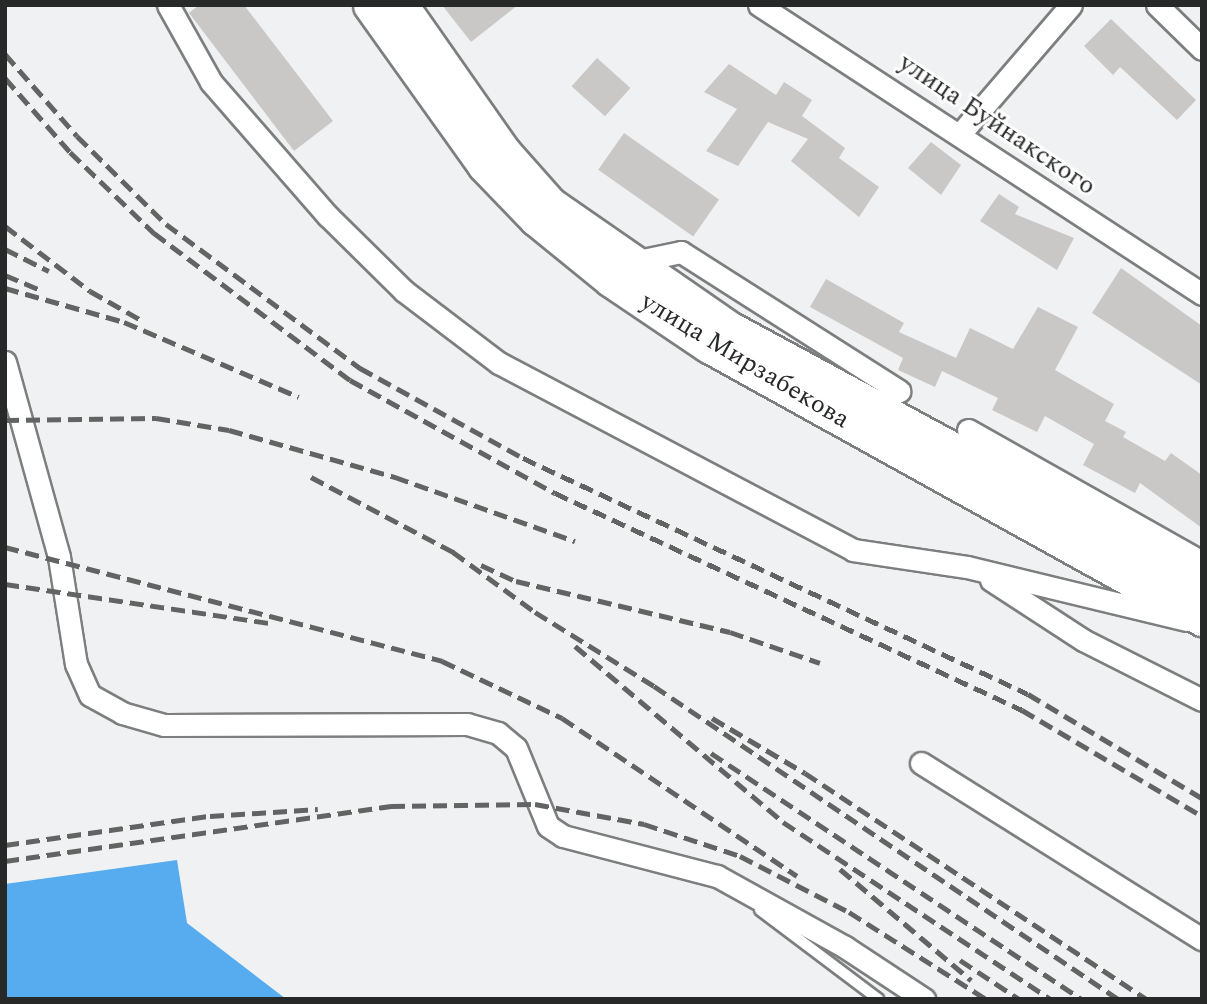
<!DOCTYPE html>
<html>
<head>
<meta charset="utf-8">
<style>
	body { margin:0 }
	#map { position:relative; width:1207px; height:1004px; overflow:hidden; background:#f0f1f2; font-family:Spectral,serif }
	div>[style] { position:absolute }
	.water>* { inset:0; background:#57abef }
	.building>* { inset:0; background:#c9c8c7; transform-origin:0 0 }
	.roads { filter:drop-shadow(2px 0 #7d7e7f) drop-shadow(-2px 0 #7d7e7f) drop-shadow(0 2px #7d7e7f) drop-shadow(0 -2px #7d7e7f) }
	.lane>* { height:10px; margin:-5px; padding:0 5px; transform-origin:5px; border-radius:5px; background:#fff }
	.street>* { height:21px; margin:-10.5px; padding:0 10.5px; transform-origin:10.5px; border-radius:10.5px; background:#fff }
	.primary>* { height:33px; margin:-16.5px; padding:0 16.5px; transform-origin:16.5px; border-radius:16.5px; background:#fff }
	.rail>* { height:5px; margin-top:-2.5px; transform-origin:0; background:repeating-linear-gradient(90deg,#626363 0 14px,transparent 0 21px) }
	span { translate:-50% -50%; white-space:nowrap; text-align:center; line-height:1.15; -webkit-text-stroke:6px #fefeff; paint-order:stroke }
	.street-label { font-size:26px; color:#272828 }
	.frame { position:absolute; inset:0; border:7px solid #272828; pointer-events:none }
</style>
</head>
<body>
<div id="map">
	<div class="water">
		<i style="clip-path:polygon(177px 860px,187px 923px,286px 999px,5px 999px,5px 884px)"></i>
	</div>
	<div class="building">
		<i style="clip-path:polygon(199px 5px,244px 5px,333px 121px,294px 151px,189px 13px)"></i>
		<i style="clip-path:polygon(442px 5px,518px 5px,471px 42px)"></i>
		<i style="clip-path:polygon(1111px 19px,1196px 100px,1177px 120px,1120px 67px,1113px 75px,1084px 46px)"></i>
		<i style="left:597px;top:58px;width:45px;height:38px;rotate:42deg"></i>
		<i style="clip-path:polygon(729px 64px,776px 95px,784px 82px,812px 100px,802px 116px,845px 148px,839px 158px,879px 187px,859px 217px,791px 161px,808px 139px,768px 122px,738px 166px,706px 151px,737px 109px,704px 92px)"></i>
		<i style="left:624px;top:133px;width:116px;height:45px;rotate:35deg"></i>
		<i style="clip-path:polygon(931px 142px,961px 165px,941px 195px,908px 168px)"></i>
		<i style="clip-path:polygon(999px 194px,1019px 207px,1015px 214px,1074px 238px,1057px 270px,980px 221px)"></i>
		<i style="clip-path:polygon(1121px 268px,1202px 326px,1202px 385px,1092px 313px)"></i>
		<i style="clip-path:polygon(826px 279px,904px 323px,899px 332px,956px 358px,970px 328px,1013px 349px,1038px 307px,1078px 327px,1055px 370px,1114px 404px,1105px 421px,1126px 432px,1123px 437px,1165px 461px,1171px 453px,1202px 475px,1202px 528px,1140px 483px,1135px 493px,1083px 465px,1094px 444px,1045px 416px,1037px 432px,992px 410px,998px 398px,942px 371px,935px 387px,898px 370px,903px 358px,810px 307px)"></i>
	</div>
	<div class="roads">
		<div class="lane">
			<i style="left:760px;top:910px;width:148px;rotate:37deg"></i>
		</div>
		<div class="street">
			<i style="left:168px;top:5px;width:88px;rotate:60.8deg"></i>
			<i style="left:211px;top:82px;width:178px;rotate:48.9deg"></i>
			<i style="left:328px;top:216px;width:107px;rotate:44.6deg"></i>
			<i style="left:404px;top:291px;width:119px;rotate:37.2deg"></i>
			<i style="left:499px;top:363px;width:400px;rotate:27.8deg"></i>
			<i style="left:853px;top:550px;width:115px;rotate:8.5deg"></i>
			<i style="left:967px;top:567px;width:225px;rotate:13.6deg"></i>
			<i style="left:759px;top:5px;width:529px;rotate:33.12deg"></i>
			<i style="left:1157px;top:5px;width:63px;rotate:44.4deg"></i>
			<i style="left:960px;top:134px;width:170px;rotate:-49.3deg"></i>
			<i style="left:633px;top:262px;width:49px;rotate:-11.8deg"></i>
			<i style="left:681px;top:252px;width:259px;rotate:32.5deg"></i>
			<i style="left:5px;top:362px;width:202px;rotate:74.5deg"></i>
			<i style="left:59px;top:557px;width:108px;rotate:81deg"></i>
			<i style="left:76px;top:664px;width:34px;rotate:66deg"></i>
			<i style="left:90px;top:695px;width:37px;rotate:29deg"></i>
			<i style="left:122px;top:713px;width:44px;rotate:15.9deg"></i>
			<i style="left:164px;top:725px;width:303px;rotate:-0.2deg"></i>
			<i style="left:467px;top:724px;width:32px;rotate:16deg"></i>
			<i style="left:498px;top:733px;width:23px;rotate:40deg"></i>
			<i style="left:516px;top:748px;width:84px;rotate:67.7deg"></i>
			<i style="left:548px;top:826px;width:18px;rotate:34deg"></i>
			<i style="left:563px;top:836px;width:159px;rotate:14.6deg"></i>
			<i style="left:717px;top:876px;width:146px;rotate:29deg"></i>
			<i style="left:845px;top:947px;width:95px;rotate:33.4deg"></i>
			<i style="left:968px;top:430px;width:269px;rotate:29.4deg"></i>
			<i style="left:991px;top:580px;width:110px;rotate:33.1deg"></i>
			<i style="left:1083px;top:640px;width:133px;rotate:26.8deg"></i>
			<i style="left:921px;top:763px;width:332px;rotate:32.1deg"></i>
		</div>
		<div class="primary">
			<i style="left:370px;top:5px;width:196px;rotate:54.5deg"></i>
			<i style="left:484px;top:165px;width:75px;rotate:46.1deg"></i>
			<i style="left:536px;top:219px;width:97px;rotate:39.1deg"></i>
			<i style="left:611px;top:280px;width:118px;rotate:34deg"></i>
			<i style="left:709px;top:346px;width:564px;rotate:28.98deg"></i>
			<i style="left:401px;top:5px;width:179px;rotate:55deg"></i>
			<i style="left:504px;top:152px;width:69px;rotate:48.5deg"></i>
			<i style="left:550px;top:204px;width:218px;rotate:34.7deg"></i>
			<i style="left:729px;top:328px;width:538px;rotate:28.42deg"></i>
		</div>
	</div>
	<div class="rail">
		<i style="left:5px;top:54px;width:109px;rotate:48.7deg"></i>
		<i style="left:77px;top:136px;width:125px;rotate:44.7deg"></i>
		<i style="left:166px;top:224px;width:242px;rotate:36.6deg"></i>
		<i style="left:360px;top:368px;width:186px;rotate:28.9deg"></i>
		<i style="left:523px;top:458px;width:557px;rotate:25.05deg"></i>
		<i style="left:1028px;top:694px;width:203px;rotate:30.9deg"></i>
		<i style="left:5px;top:78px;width:98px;rotate:48.7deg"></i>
		<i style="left:70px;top:152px;width:117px;rotate:44deg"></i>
		<i style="left:154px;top:233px;width:245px;rotate:36.9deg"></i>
		<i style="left:350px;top:380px;width:234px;rotate:28.9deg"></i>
		<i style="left:555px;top:493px;width:515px;rotate:24.92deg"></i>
		<i style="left:1022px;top:710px;width:209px;rotate:30.5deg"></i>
		<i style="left:5px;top:226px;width:107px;rotate:37.4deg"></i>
		<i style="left:90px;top:291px;width:59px;rotate:29.6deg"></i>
		<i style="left:5px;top:249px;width:49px;rotate:26.6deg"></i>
		<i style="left:5px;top:275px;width:36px;rotate:23deg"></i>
		<i style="left:5px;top:288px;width:124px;rotate:15.9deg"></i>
		<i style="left:124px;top:322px;width:190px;rotate:23.2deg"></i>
		<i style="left:5px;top:420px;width:151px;rotate:-0.8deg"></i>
		<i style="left:156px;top:418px;width:74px;rotate:9.3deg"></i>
		<i style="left:229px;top:430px;width:173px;rotate:15.8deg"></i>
		<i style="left:395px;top:477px;width:191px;rotate:19.6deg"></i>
		<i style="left:311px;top:477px;width:167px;rotate:27.8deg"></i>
		<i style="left:5px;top:547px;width:452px;rotate:14.6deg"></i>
		<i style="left:442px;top:661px;width:133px;rotate:25.4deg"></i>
		<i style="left:562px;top:718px;width:283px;rotate:33.9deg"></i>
		<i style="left:453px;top:552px;width:102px;rotate:36.2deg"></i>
		<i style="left:535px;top:612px;width:140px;rotate:31.9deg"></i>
		<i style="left:654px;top:686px;width:560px;rotate:34deg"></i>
		<i style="left:481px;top:565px;width:38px;rotate:25deg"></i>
		<i style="left:516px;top:581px;width:220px;rotate:13.4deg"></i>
		<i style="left:730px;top:632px;width:95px;rotate:19deg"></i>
		<i style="left:5px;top:584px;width:266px;rotate:8.4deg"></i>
		<i style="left:575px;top:646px;width:272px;rotate:40.2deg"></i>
		<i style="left:783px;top:822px;width:320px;rotate:33.5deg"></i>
		<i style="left:712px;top:718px;width:108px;rotate:30.6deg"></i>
		<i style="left:805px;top:773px;width:410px;rotate:33.5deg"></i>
		<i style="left:711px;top:753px;width:444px;rotate:33.6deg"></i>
		<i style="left:5px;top:845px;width:207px;rotate:-8.1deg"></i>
		<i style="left:210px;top:816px;width:108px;rotate:-3.7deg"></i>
		<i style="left:5px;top:861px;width:390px;rotate:-8.1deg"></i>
		<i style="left:391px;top:806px;width:144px;rotate:-0.8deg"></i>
		<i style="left:535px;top:804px;width:111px;rotate:10.4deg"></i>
		<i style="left:644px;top:824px;width:101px;rotate:18.4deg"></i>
		<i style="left:740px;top:856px;width:123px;rotate:27.2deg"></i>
		<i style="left:849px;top:912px;width:162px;rotate:32.4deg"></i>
		<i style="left:840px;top:869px;width:172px;rotate:40.3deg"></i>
		<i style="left:960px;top:960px;width:71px;rotate:33.5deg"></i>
	</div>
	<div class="street-label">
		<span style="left:997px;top:125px;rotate:34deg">улица Буйнакского</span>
		<span style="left:745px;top:361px;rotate:31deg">улица Мирзабекова</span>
	</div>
	<div class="frame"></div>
</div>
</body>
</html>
